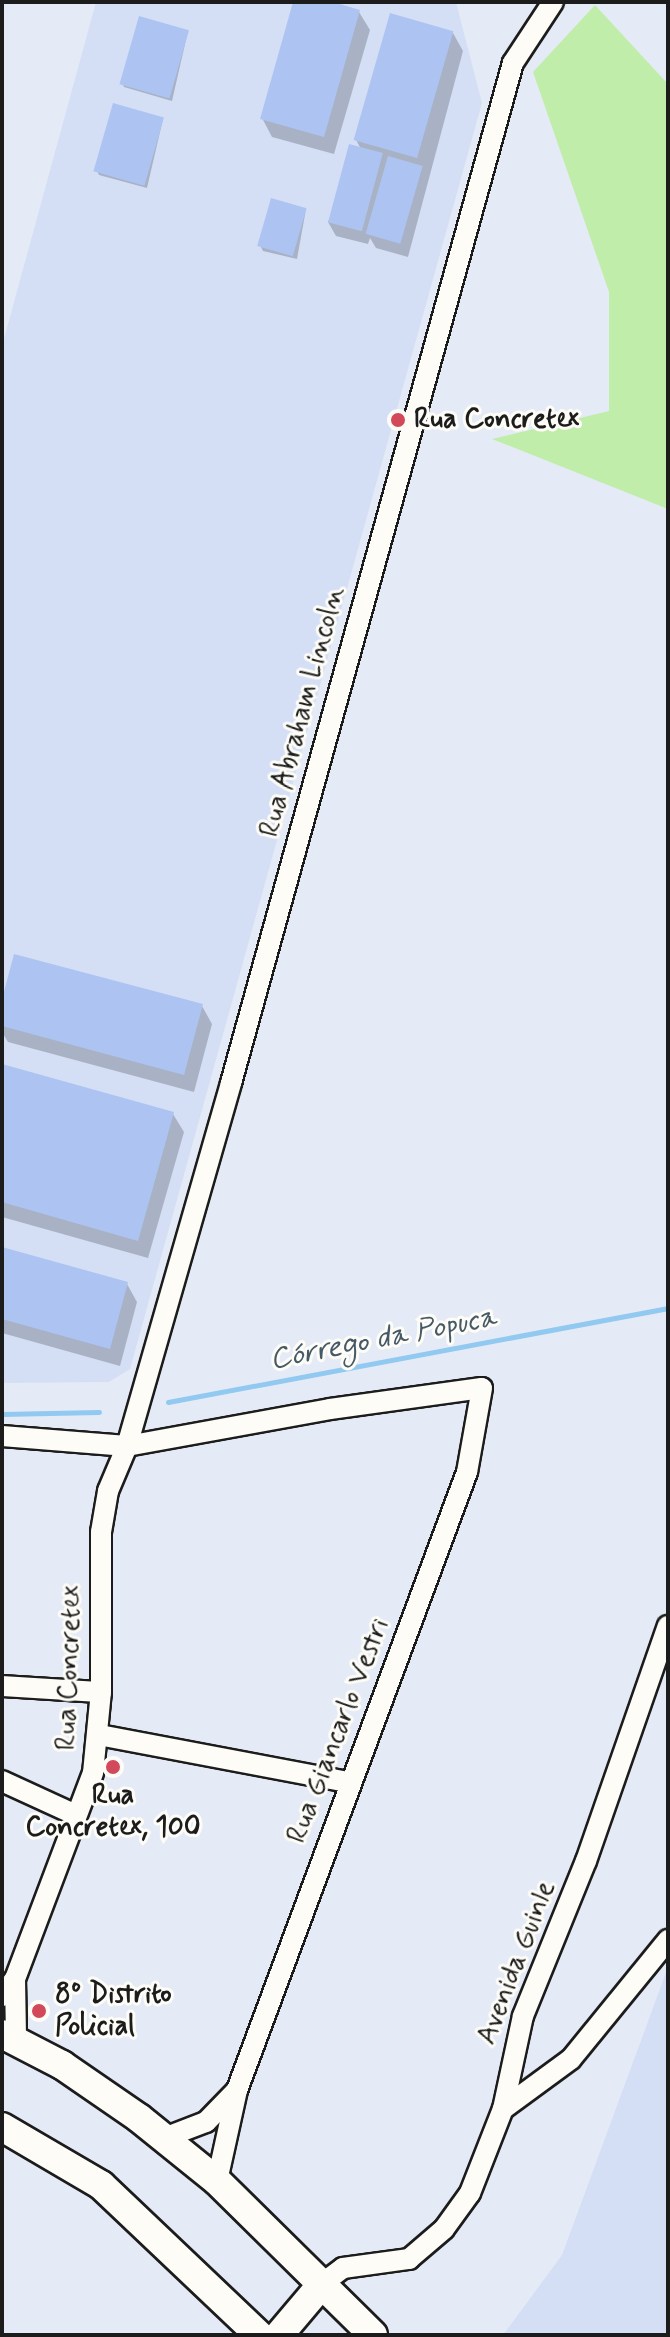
<!DOCTYPE html>
<html>
<head>
<meta charset="utf-8">
<style>
	body { margin:0 }
	#map { position:relative; width:670px; height:2337px; overflow:hidden; background:#e5ebf6; font-family:Mynerve,sans-serif }
	div>[style] { position:absolute }
	.built>* { inset:0; background:#d4dff5 }
	.green>* { inset:0; background:#c1edaa }
	.shadow>* { inset:0; background:#0003 }
	.stream>* { height:5px; margin:-2.5px; padding:0 2.5px; transform-origin:2.5px; border-radius:2.5px; background:#92c9f1 }
	.building>* { inset:0; background:#adc4f2; transform-origin:0 0 }
	.roads { filter:drop-shadow(2px 0 #1c1c1c) drop-shadow(-2px 0 #1c1c1c) drop-shadow(0 2px #1c1c1c) drop-shadow(0 -2px #1c1c1c) }
	.street>* { height:20px; margin:-10px; padding:0 10px; transform-origin:10px; border-radius:10px; background:#fdfcf7 }
	.secondary>* { height:28px; margin:-14px; padding:0 14px; transform-origin:14px; border-radius:14px; background:#fdfcf7 }
	.dots>* { width:22px; height:22px; translate:-50% -50%; box-sizing:border-box; border:4px solid #fdfcf7; border-radius:50% }
	span { translate:-50% -50%; white-space:nowrap; text-align:center; line-height:1.15; -webkit-text-stroke:6px #fdfcf7; paint-order:stroke }
	.poi-label { font-size:28px; color:#1c1c1c; font-weight:700 }
	.left { translate:0 -50%; text-align:left }
	.street-label { font-size:28px; color:#1c1c1c }
	.water-label { font-size:30px; color:#455967; font-style:italic }
	.frame { position:absolute; inset:0; border:4px solid #1c1c1c; pointer-events:none }
</style>
</head>
<body>
<div id="map">
	<div class="built">
		<i style="clip-path:polygon(96px 2px,456px 2px,482px 103px,130px 1369px,109px 1382px,2px 1383px,2px 346px)"></i>
		<i style="clip-path:polygon(668px 1967px,668px 2335px,503px 2335px,562px 2255px)"></i>
	</div>
	<div class="green">
		<i style="clip-path:polygon(595px 5px,668px 84px,668px 509px,492px 439px,609px 411px,609px 292px,533px 72px)"></i>
	</div>
	<div class="shadow">
		<i style="clip-path:polygon(295px 2px,325px 2px,359px 12px,370px 30px,334px 154px,272px 137px,262px 118px)"></i>
		<i style="clip-path:polygon(188px 31px,172px 101px,124px 87px,122px 83px)"></i>
		<i style="clip-path:polygon(453px 33px,463px 51px,408px 257px,376px 248px,370px 238px,368px 244px,336px 236px,328px 222px,361px 149px,356px 140px)"></i>
		<i style="clip-path:polygon(163px 119px,147px 188px,99px 175px,97px 171px)"></i>
		<i style="clip-path:polygon(306px 209px,297px 259px,263px 251px,261px 247px)"></i>
		<i style="clip-path:polygon(202px 1006px,212px 1024px,194px 1092px,8px 1042px,2px 1032px,2px 1007px)"></i>
		<i style="clip-path:polygon(2px 1066px,173px 1114px,184px 1132px,148px 1258px,2px 1217px)"></i>
		<i style="clip-path:polygon(2px 1249px,127px 1284px,137px 1302px,120px 1366px,2px 1333px)"></i>
	</div>
	<div class="stream">
		<i style="left:168px;top:1402px;width:509px;rotate:-10.65deg"></i>
		<i style="left:2px;top:1414px;width:97px;rotate:-1.2deg"></i>
	</div>
	<div class="building">
		<i style="clip-path:polygon(293px 2px,333px 2px,360px 10px,324px 137px,260px 119px)"></i>
		<i style="left:390px;top:13px;width:66px;height:132px;rotate:16deg"></i>
		<i style="left:139px;top:16px;width:52px;height:71px;rotate:16deg"></i>
		<i style="left:113px;top:103px;width:53px;height:71px;rotate:16deg"></i>
		<i style="left:349px;top:144px;width:35px;height:81px;rotate:15deg"></i>
		<i style="left:388px;top:156px;width:36px;height:81px;rotate:16deg"></i>
		<i style="left:271px;top:198px;width:37px;height:50px;rotate:16deg"></i>
		<i style="clip-path:polygon(14px 954px,203px 1004px,184px 1075px,2px 1026px,2px 999px)"></i>
		<i style="clip-path:polygon(2px 1064px,174px 1112px,138px 1241px,2px 1202px)"></i>
		<i style="clip-path:polygon(2px 1247px,128px 1282px,110px 1349px,2px 1319px)"></i>
	</div>
	<div class="roads">
		<div class="street">
			<i style="left:2px;top:1436px;width:125px;rotate:4.6deg"></i>
			<i style="left:127px;top:1446px;width:206px;rotate:-10.3deg"></i>
			<i style="left:330px;top:1409px;width:153px;rotate:-7.9deg"></i>
			<i style="left:482px;top:1388px;width:85px;rotate:100.1deg"></i>
			<i style="left:467px;top:1472px;width:659px;rotate:110.41deg"></i>
			<i style="left:237px;top:2090px;width:93px;rotate:102.4deg"></i>
			<i style="left:2px;top:1686px;width:99px;rotate:3.5deg"></i>
			<i style="left:99px;top:1735px;width:253px;rotate:10.7deg"></i>
			<i style="left:2px;top:1781px;width:81px;rotate:24.7deg"></i>
			<i style="left:15px;top:1979px;width:60px;rotate:89deg"></i>
			<i style="left:2px;top:1996px;width:21px;rotate:-53deg"></i>
			<i style="left:15px;top:1979px;width:220px;rotate:-69.3deg"></i>
			<i style="left:93px;top:1773px;width:81px;rotate:-84.4deg"></i>
			<i style="left:101px;top:1692px;width:160px;rotate:-90deg"></i>
			<i style="left:101px;top:1532px;width:42px;rotate:-80.3deg"></i>
			<i style="left:108px;top:1491px;width:49px;rotate:-67.1deg"></i>
			<i style="left:127px;top:1446px;width:378px;rotate:-74deg"></i>
			<i style="left:231px;top:1083px;width:1058px;rotate:-74.55deg"></i>
			<i style="left:513px;top:63px;width:73px;rotate:-56.7deg"></i>
			<i style="left:503px;top:2109px;width:84px;rotate:-36.3deg"></i>
			<i style="left:571px;top:2059px;width:154px;rotate:-50.8deg"></i>
			<i style="left:164px;top:2138px;width:45px;rotate:-20.9deg"></i>
			<i style="left:206px;top:2122px;width:45px;rotate:-45.9deg"></i>
			<i style="left:323px;top:2283px;width:25px;rotate:-37deg"></i>
			<i style="left:343px;top:2268px;width:67px;rotate:-7.8deg"></i>
			<i style="left:409px;top:2259px;width:46px;rotate:-40.6deg"></i>
			<i style="left:444px;top:2229px;width:44px;rotate:-54.2deg"></i>
			<i style="left:470px;top:2193px;width:90px;rotate:-68.6deg"></i>
			<i style="left:503px;top:2109px;width:95px;rotate:-77.9deg"></i>
			<i style="left:523px;top:2016px;width:167px;rotate:-67.9deg"></i>
			<i style="left:586px;top:1861px;width:249px;rotate:-70.8deg"></i>
		</div>
		<div class="secondary">
			<i style="left:2px;top:2034px;width:68px;rotate:27.3deg"></i>
			<i style="left:62px;top:2065px;width:93px;rotate:34.5deg"></i>
			<i style="left:139px;top:2118px;width:100px;rotate:38.9deg"></i>
			<i style="left:217px;top:2181px;width:219px;rotate:44.6deg"></i>
			<i style="left:2px;top:2127px;width:115px;rotate:30.4deg"></i>
			<i style="left:101px;top:2185px;width:218px;rotate:43.5deg"></i>
			<i style="left:279px;top:2335px;width:68px;rotate:-49.8deg"></i>
		</div>
	</div>
	<div class="dots">
		<i style="left:398px;top:420px;background:#d1495b"></i>
		<i style="left:113px;top:1767px;background:#d1495b"></i>
		<i style="left:39px;top:2011px;background:#d1495b"></i>
	</div>
	<div class="poi-label">
		<span class="left" style="left:414px;top:420px">Rua Concretex</span>
		<span style="left:113px;top:1812px">Rua<br>Concretex, 100</span>
		<span class="left" style="left:55px;top:2011px">8º Distrito<br>Policial</span>
	</div>
	<div class="street-label">
		<span style="left:303px;top:712px;rotate:-75deg">Rua Abraham Lincoln</span>
		<span style="left:70px;top:1668px;rotate:-88deg">Rua Concretex</span>
		<span style="left:339px;top:1731px;rotate:-69deg">Rua Giancarlo Vestri</span>
		<span style="left:517px;top:1963px;rotate:-69deg">Avenida Guinle</span>
	</div>
	<div class="water-label">
		<span style="left:383px;top:1339px;rotate:-11deg">Córrego da Popuca</span>
	</div>
	<div class="frame"></div>
</div>
</body>
</html>
